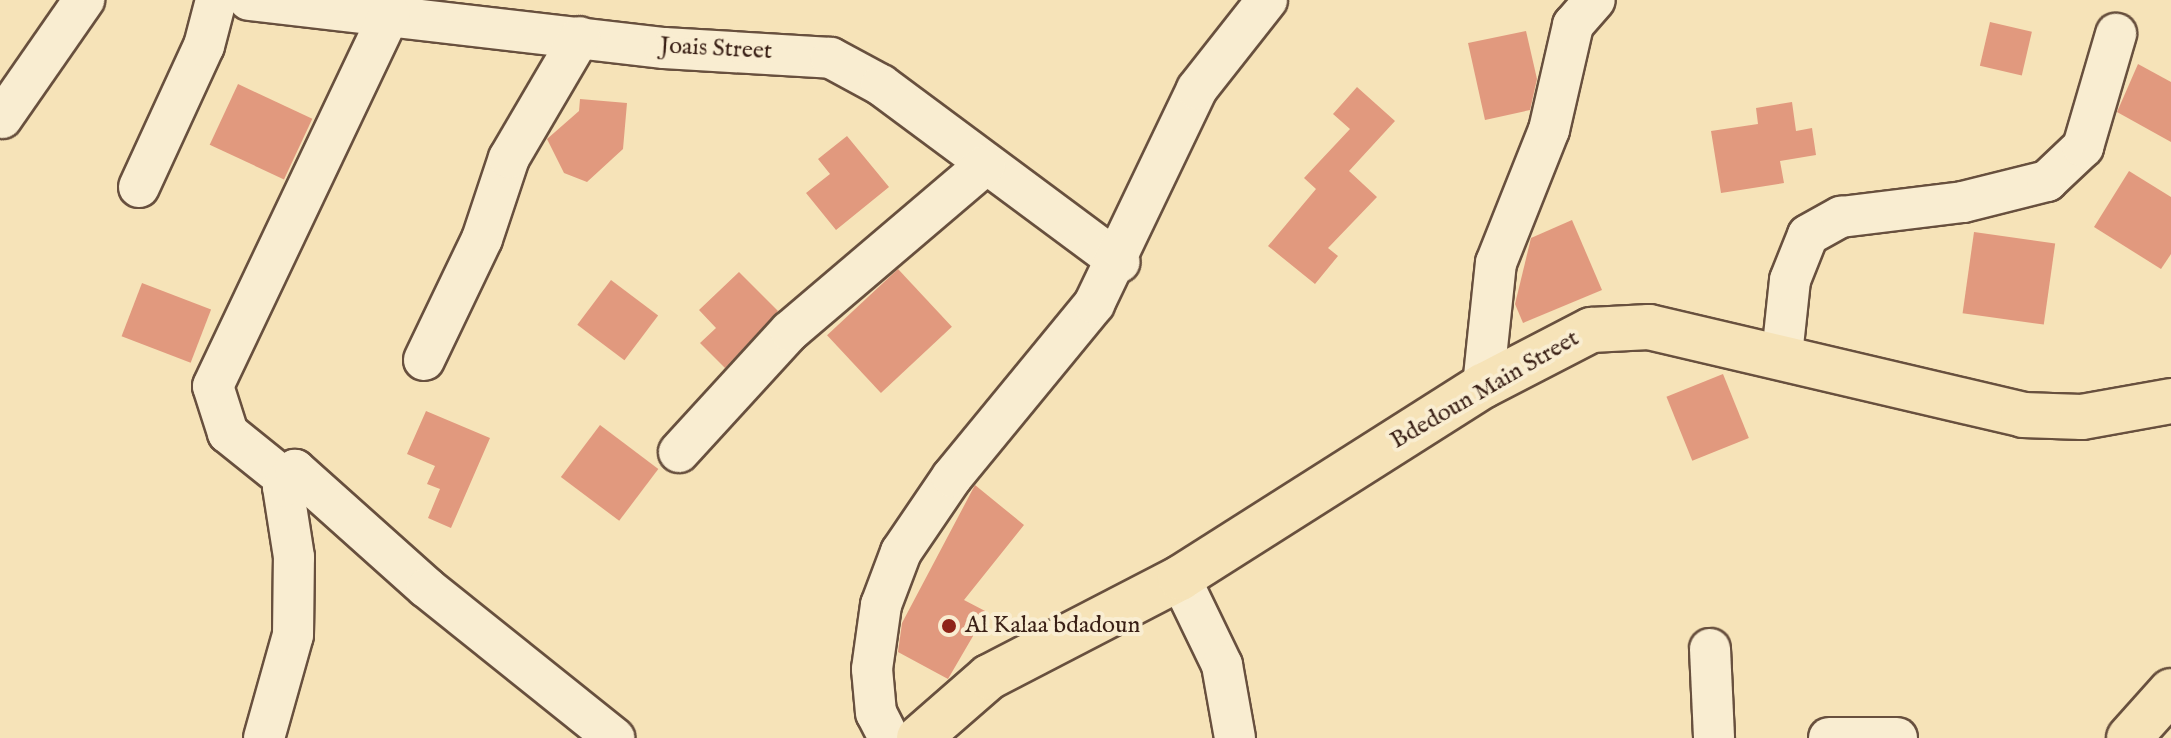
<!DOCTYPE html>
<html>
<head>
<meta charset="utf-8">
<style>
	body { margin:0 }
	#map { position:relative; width:2171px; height:738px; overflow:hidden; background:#f6e3b8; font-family:"IM FELL English",serif }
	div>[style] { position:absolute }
	.building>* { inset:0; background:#e1997e; transform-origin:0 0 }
	.roads { filter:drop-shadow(2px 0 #68503e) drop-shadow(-2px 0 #68503e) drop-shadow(0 2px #68503e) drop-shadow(0 -2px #68503e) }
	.minor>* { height:40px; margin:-20px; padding:0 20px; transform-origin:20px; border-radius:20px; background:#f9edd1 }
	.major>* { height:44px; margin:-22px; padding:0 22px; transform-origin:22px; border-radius:22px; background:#f6e3b8 }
	.dots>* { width:22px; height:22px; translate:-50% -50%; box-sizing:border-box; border:4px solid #f9edd1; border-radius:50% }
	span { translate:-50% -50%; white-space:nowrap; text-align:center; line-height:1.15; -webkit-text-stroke:8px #f9edd1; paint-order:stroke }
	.street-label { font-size:24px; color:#391f15 }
	.poi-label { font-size:24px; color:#391f15 }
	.left { translate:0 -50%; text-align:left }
</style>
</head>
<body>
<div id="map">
	<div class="building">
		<i style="left:1990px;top:22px;width:43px;height:45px;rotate:13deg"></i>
		<i style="clip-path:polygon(1526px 31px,1537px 79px,1530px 110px,1485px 120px,1468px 43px)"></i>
		<i style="clip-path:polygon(2138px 64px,2171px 82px,2171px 142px,2117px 112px)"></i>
		<i style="left:238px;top:84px;width:82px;height:67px;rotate:25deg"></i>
		<i style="clip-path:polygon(1357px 87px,1395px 121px,1349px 171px,1377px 197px,1328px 248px,1338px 256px,1315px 284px,1268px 246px,1316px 189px,1304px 178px,1350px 129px,1333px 114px)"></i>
		<i style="clip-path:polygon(580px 99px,627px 103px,623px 149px,587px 182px,564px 173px,547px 139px,579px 111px)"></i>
		<i style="clip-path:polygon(1792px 102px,1796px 131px,1812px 128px,1816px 155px,1780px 161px,1784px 183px,1721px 193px,1711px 131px,1758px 124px,1756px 108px)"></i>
		<i style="clip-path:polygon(847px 136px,889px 187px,836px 230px,806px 193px,830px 174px,818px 159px)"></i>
		<i style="clip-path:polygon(2129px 171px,2171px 197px,2171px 254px,2161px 269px,2094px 227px)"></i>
		<i style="clip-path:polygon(1572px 220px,1602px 290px,1523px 323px,1515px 304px,1531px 238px)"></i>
		<i style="left:1974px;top:232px;width:82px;height:82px;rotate:8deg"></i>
		<i style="left:898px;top:269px;width:79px;height:97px;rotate:47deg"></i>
		<i style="clip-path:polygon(739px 272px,778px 311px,725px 368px,700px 343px,716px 328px,699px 310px)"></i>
		<i style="left:611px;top:280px;width:59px;height:56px;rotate:37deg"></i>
		<i style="left:142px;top:283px;width:74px;height:57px;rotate:21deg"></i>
		<i style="left:1723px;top:374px;width:69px;height:61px;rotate:68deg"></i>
		<i style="clip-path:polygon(426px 411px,490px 438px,451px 528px,428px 518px,440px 489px,427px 484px,435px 466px,407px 454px)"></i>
		<i style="left:600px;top:425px;width:73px;height:65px;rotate:37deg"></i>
		<i style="clip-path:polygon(975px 485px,1024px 525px,964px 600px,987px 612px,948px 679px,898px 652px,902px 623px)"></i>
	</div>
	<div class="roads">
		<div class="minor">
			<i style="left:249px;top:0;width:418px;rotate:6.6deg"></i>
			<i style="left:664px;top:48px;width:167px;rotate:3.4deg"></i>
			<i style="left:831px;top:58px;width:57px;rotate:28.4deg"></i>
			<i style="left:881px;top:85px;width:297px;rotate:36.6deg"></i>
			<i style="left:2px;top:118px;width:144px;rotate:-55.2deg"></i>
			<i style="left:139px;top:187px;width:155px;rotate:-65.3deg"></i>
			<i style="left:204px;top:46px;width:48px;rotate:-75.4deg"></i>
			<i style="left:1782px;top:355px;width:75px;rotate:-83.9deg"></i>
			<i style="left:1790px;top:280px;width:48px;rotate:-68.2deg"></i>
			<i style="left:1808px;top:235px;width:38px;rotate:-29deg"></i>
			<i style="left:1841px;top:217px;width:123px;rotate:-7deg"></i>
			<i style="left:1963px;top:202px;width:87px;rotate:-14deg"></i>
			<i style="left:2047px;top:181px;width:50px;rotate:-43.4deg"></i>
			<i style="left:2083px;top:147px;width:118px;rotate:-73.7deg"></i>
			<i style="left:424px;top:360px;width:134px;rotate:-64.4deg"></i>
			<i style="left:482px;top:239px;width:85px;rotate:-71.6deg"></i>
			<i style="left:509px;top:158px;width:140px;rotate:-59.6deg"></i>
			<i style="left:1483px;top:386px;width:124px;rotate:-84deg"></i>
			<i style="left:1496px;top:263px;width:143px;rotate:-68.3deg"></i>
			<i style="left:1549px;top:130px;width:108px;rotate:-77.1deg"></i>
			<i style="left:1573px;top:25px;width:33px;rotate:-49deg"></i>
			<i style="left:679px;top:452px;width:164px;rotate:-47.5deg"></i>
			<i style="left:790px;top:331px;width:256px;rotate:-40.4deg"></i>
			<i style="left:284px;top:478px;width:72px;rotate:-141.2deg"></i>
			<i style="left:228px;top:433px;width:49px;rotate:-107.7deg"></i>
			<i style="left:213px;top:386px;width:412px;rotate:-64.6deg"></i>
			<i style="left:1180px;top:578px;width:97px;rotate:64.2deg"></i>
			<i style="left:1222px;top:665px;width:74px;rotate:79.9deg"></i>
			<i style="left:1710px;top:649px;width:89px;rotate:87.4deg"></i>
			<i style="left:264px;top:738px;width:107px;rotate:-74.3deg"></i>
			<i style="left:293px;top:635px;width:78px;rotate:-89.3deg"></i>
			<i style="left:294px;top:557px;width:71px;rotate:-98.9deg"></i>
			<i style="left:283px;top:487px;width:21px;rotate:-55deg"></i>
			<i style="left:295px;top:470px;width:177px;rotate:41.8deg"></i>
			<i style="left:427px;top:588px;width:240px;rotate:38.7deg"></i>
			<i style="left:889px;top:738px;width:28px;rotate:-117deg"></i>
			<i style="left:876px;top:713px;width:44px;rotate:-95.2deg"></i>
			<i style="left:872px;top:669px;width:65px;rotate:-82deg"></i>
			<i style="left:881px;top:605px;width:57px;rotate:-69.3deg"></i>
			<i style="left:901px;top:552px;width:91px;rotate:-55.8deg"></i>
			<i style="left:952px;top:477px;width:224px;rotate:-50.6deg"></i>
			<i style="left:1094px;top:304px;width:238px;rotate:-64.4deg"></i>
			<i style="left:1197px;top:89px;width:113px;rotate:-51.8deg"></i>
			<i style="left:1829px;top:738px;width:68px"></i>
		</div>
		<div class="major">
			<i style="left:919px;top:738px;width:93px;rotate:-41.1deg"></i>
			<i style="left:989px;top:677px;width:215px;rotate:-27.4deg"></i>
			<i style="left:1180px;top:578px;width:359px;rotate:-32.4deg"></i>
			<i style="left:1483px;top:386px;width:122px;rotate:-27.4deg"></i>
			<i style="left:1591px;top:330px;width:58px;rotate:-3deg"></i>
			<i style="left:1649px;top:327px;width:384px;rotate:13.2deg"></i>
			<i style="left:2023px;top:415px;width:59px;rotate:1.9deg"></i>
			<i style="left:2082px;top:417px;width:90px;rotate:-10.2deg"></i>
			<i style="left:2129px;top:738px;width:63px;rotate:-48.2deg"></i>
		</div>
	</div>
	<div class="dots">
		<i style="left:949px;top:626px;background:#8f2418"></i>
	</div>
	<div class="street-label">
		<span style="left:716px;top:49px;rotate:3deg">Joais Street</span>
		<span style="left:1485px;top:390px;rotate:-30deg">Bdedoun Main Street</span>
	</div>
	<div class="poi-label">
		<span class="left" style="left:965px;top:626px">Al Kalaa bdadoun</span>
	</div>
</div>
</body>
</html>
